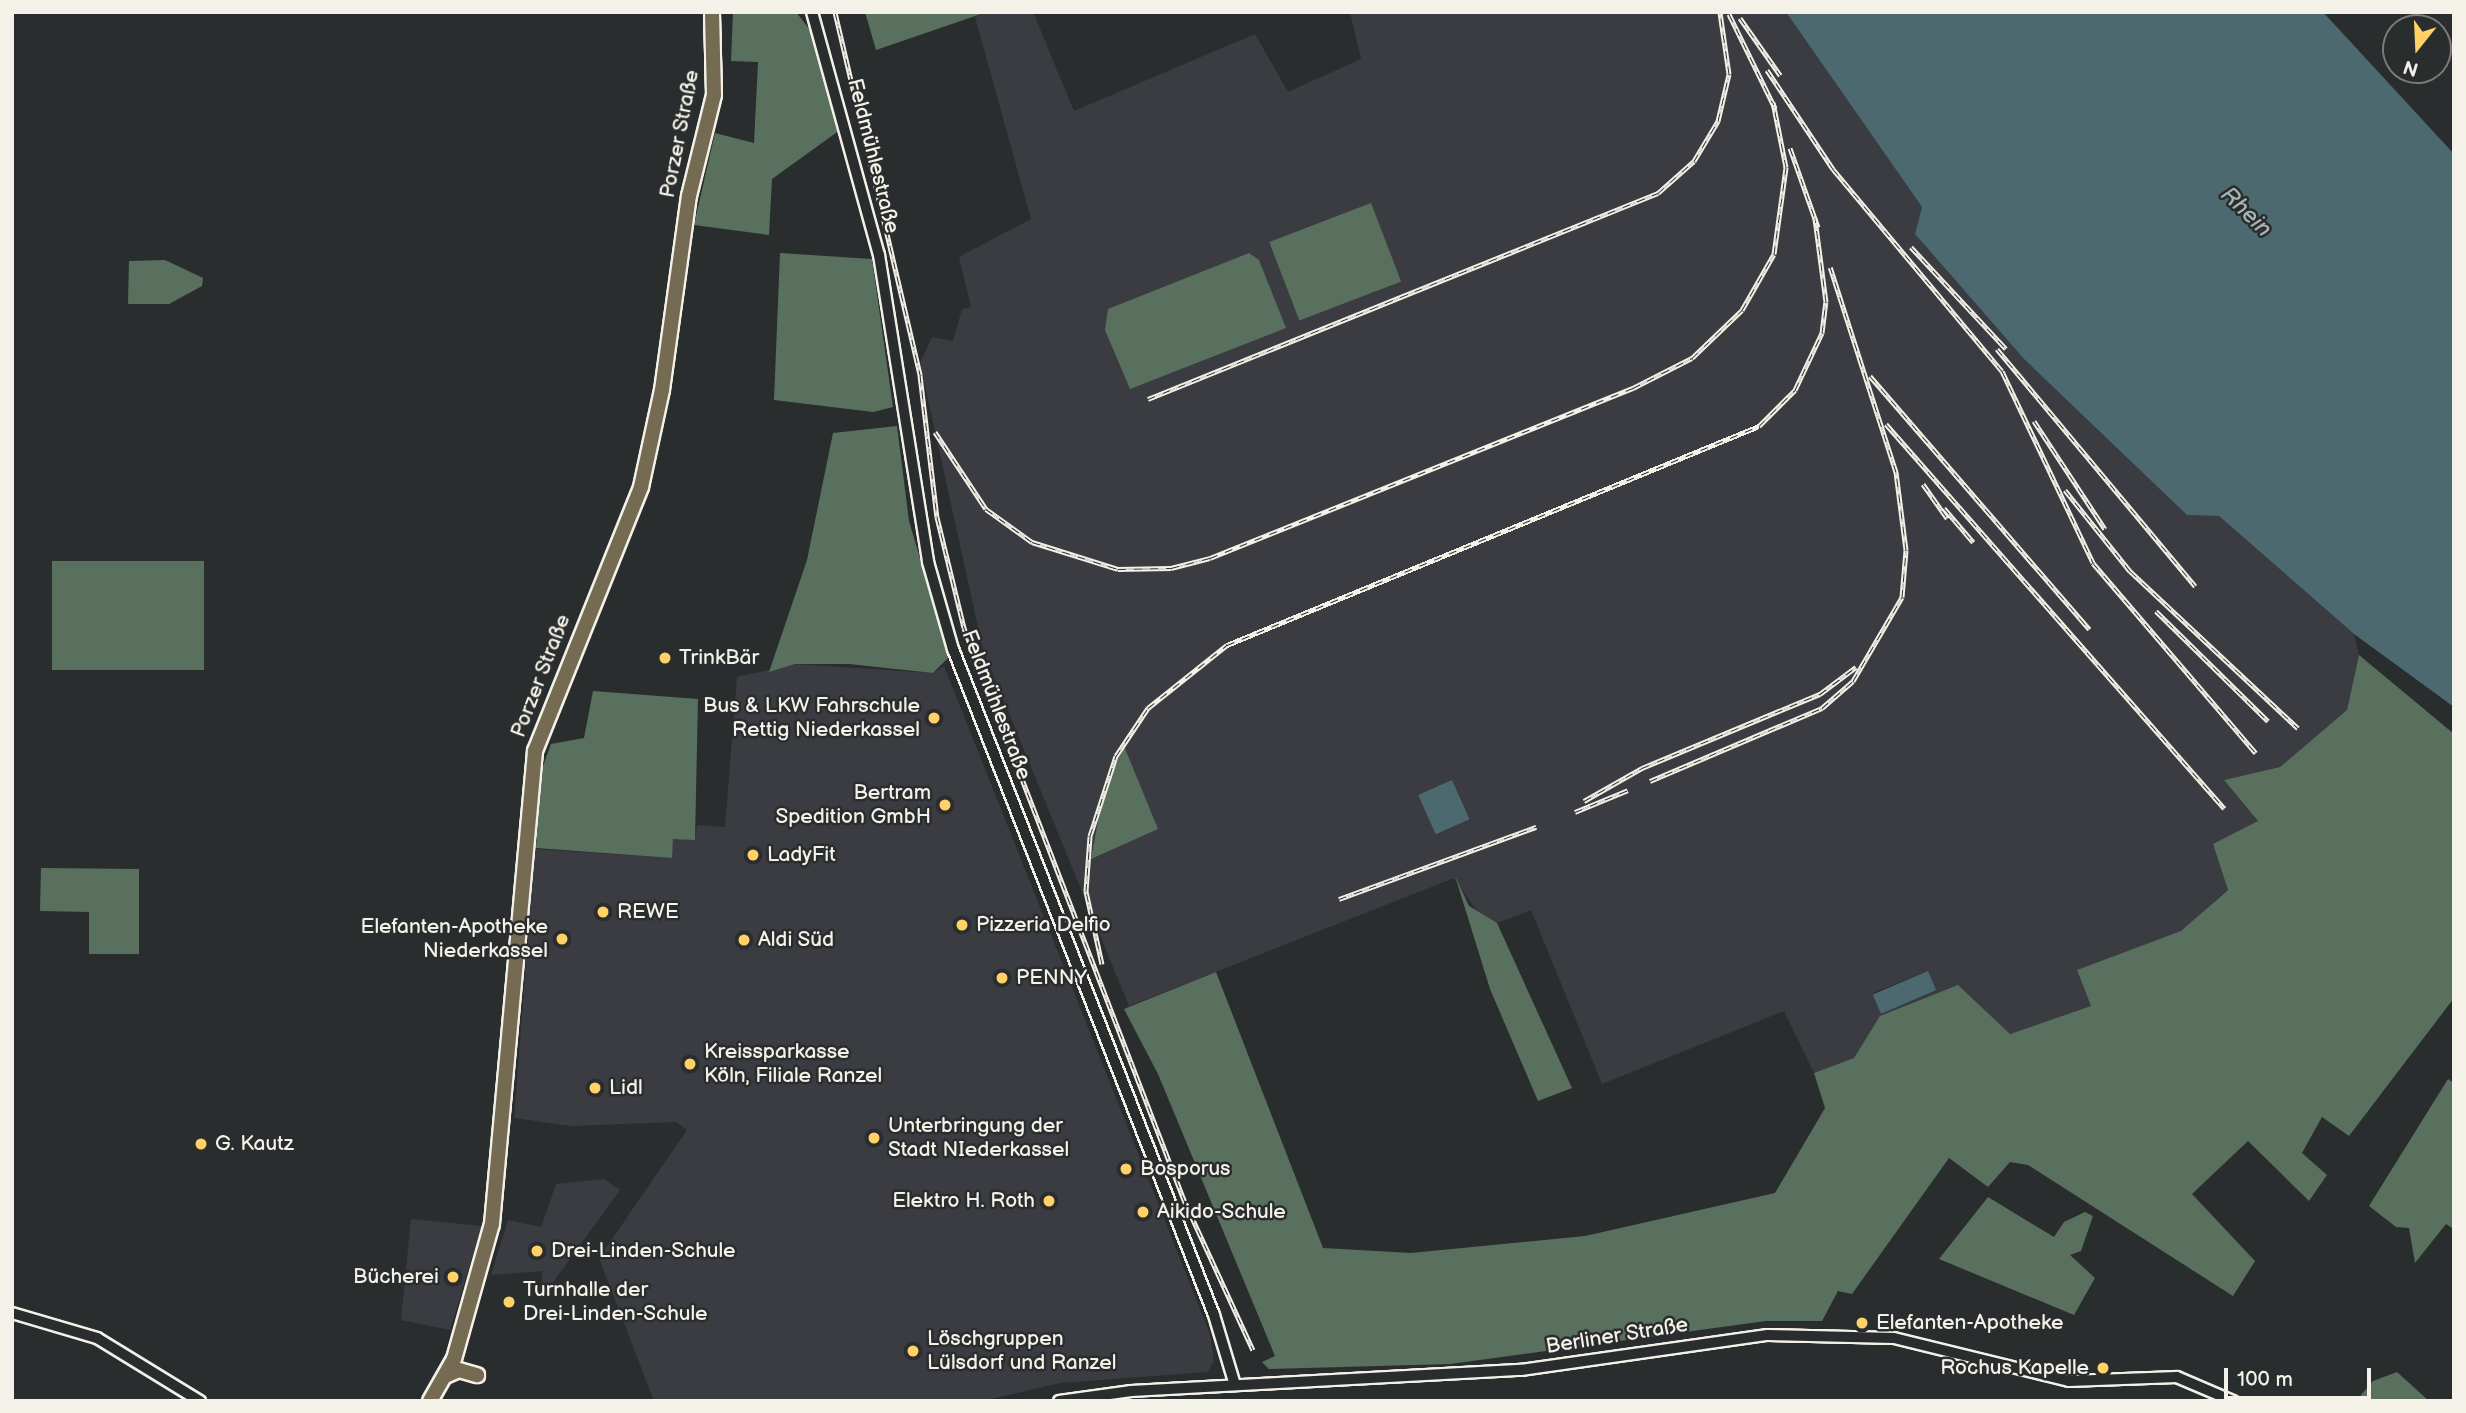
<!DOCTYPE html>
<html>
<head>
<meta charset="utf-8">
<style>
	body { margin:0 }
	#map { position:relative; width:2466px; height:1413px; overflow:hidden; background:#2a2d2e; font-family:"Balsamiq Sans",sans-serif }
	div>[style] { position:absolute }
	.built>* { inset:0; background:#3a3c42 }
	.green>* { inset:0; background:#58705d; transform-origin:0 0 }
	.water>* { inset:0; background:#4c6970; transform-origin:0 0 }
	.roads { filter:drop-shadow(2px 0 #f4f1e8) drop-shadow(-2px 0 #f4f1e8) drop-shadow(0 2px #f4f1e8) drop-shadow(0 -2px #f4f1e8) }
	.minor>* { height:10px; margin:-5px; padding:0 5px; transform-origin:5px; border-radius:5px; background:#2a2d2e }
	.major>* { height:14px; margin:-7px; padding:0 7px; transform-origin:7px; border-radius:7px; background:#746b52 }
	.rail>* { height:5px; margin-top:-2.5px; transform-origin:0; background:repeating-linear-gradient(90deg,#2a2d2e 0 8px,#f4f1e8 0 16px); box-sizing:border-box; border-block:2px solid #f4f1e8 }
	.dots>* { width:19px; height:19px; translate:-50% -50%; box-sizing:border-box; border:4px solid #2a2d2e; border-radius:50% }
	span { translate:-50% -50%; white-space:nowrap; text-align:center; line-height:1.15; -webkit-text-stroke:5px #2a2d2e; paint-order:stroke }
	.street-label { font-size:21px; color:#f4f1e8 }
	.poi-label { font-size:21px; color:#f4f1e8 }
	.left { translate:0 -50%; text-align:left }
	.right { translate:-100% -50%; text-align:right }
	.water-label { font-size:23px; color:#a8b4b2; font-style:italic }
	.frame { position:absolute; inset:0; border:14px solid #f4f1e8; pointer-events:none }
	.north { position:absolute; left:2382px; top:14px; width:70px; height:70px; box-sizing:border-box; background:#2a2d2e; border:2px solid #7b7b78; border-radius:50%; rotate:198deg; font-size:19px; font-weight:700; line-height:28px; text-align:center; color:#f4f1e8 }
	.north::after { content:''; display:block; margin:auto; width:24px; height:32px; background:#ffd166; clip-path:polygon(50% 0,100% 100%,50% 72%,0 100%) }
	.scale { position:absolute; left:2224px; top:1368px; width:147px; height:32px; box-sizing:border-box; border:4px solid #f4f1e8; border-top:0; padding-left:9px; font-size:21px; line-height:24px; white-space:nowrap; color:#f4f1e8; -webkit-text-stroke:5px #2a2d2e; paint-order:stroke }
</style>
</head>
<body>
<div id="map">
	<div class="built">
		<i style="clip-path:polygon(evenodd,987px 12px,1033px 12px,1074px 111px,1255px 34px,1288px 92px,1361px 59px,1350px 12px,1786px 12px,1922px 207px,1915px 234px,2025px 360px,2187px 515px,2219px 516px,2354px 634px,2359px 655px,2347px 710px,2280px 767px,2224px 780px,2259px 822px,2213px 844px,2228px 889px,2182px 931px,2077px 970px,2091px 1006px,2010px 1034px,1881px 1016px,1854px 1058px,1814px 1073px,1784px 1011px,1602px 1084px,1531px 910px,1497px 923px,1483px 920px,1454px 878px,1129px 1006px,983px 650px,920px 363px,932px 337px,953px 341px,962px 309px,971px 307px,959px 257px,1031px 219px,975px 17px,987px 12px,1928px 971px,1936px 991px,1881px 1013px,1873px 993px,1928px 971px)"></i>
		<i style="clip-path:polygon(795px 664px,933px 673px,944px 666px,1210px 1334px,1214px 1361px,1208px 1372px,1060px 1383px,982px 1401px,654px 1401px,599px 1258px,687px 1130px,676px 1122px,571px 1126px,514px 1118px,535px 849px,671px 858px,673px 838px,695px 840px,697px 825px,725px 827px,737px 677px)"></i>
		<i style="clip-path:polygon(604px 1179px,620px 1190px,541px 1299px,542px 1271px,491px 1275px,508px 1220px,541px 1227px,556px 1184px)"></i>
		<i style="clip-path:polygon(411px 1219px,482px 1226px,450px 1330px,401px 1320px)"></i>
	</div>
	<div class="green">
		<i style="clip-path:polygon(733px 12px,796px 12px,810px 30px,840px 130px,772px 179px,769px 235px,694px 225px,715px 133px,754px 143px,758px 62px,731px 61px)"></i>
		<i style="clip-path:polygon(865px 12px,987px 12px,876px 50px)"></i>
		<i style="left:1371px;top:203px;width:84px;height:109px;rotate:69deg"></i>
		<i style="clip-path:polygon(780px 253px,872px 259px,893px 407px,873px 412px,774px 400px)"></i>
		<i style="clip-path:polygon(1249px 253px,1259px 260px,1286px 328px,1130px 389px,1105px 330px,1108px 309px)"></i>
		<i style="clip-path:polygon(165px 260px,203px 278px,202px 286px,169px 304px,128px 304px,129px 261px)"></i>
		<i style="clip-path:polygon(897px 426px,909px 521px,949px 657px,933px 673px,849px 664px,795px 664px,769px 672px,807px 560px,833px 433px)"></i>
		<i style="left:52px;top:561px;width:152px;height:109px"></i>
		<i style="clip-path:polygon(2359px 655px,2454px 734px,2454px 998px,2349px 1136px,2322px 1117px,2302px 1153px,2327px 1175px,2309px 1201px,2248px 1141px,2192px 1194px,2255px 1261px,2233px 1296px,2028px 1165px,2010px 1162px,1988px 1187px,1949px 1158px,1852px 1294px,1838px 1291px,1822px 1321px,1766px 1321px,1450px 1364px,1269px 1369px,1262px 1362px,1275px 1356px,1158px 1074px,1124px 1009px,1216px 972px,1323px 1248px,1411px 1253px,1585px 1236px,1775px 1193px,1825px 1108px,1814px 1073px,1854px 1058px,1880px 1016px,1958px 985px,2010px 1034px,2091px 1006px,2077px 970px,2181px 931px,2228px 890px,2213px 844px,2258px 821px,2224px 780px,2280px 767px,2347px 710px)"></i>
		<i style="clip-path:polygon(593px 691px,698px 699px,695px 840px,673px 839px,672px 858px,536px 848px,541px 772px,551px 744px,584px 738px)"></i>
		<i style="clip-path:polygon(1124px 746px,1158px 829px,1091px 859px,1103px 794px)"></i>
		<i style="clip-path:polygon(41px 868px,139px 869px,139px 954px,89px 954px,89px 912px,40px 911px)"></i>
		<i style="clip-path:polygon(1455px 876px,1469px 906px,1497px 923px,1572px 1088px,1538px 1101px,1490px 989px)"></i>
		<i style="clip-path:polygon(2448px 1079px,2454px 1083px,2454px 1229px,2446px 1224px,2415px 1263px,2409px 1228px,2396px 1227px,2369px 1206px)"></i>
		<i style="clip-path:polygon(1988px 1197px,2054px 1237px,2064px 1222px,2085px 1212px,2093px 1216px,2081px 1251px,2070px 1255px,2095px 1278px,2074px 1315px,1939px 1259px)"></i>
		<i style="clip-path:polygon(2397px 1372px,2429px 1401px,2356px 1401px,2373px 1381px)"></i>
	</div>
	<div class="water">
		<i style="clip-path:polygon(1786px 12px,2323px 12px,2454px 154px,2454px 707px,2354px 634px,2219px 516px,2187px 515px,2025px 360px,1915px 234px,1922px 207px)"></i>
		<i style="left:1452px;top:780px;width:43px;height:37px;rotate:66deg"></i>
		<i style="left:1928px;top:971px;width:21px;height:60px;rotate:67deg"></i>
	</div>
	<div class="roads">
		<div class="minor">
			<i style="left:812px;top:12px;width:252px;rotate:74.6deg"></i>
			<i style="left:879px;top:255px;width:311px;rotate:80.9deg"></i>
			<i style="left:928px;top:562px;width:91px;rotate:74deg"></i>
			<i style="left:953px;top:649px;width:715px;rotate:68.6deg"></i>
			<i style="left:1214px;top:1315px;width:73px;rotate:73.3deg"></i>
			<i style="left:12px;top:1313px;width:89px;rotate:16.4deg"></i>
			<i style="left:97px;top:1338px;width:121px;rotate:31.5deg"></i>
			<i style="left:1059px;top:1401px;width:73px;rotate:-7.9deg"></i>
			<i style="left:1131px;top:1391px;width:391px;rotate:-3.1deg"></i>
			<i style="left:1521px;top:1370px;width:249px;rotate:-8.1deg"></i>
			<i style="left:1768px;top:1335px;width:126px;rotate:1.4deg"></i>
			<i style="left:1894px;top:1338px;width:180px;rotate:13.8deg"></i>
			<i style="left:2069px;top:1381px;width:108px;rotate:-2.1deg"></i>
			<i style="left:2177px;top:1377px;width:61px;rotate:23.2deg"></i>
		</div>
		<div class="major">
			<i style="left:445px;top:1376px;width:15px;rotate:-23deg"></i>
			<i style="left:459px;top:1370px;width:19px;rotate:16deg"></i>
			<i style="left:430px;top:1401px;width:48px;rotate:-60.3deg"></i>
			<i style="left:454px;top:1359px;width:140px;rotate:-74.3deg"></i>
			<i style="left:492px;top:1224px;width:475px;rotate:-84.8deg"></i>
			<i style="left:535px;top:751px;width:284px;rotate:-68.1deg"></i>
			<i style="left:641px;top:487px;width:99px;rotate:-77.8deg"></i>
			<i style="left:662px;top:390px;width:196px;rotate:-82.1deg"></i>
			<i style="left:689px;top:196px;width:104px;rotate:-76.1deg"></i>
			<i style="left:714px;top:95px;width:83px;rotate:-91.4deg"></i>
		</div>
	</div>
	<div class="rail">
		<i style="left:835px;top:12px;width:373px;rotate:76.8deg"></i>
		<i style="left:920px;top:375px;width:143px;rotate:83.2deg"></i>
		<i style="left:937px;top:517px;width:114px;rotate:76.3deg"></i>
		<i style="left:964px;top:628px;width:613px;rotate:68.96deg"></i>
		<i style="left:1184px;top:1200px;width:165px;rotate:65.3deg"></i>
		<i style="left:1729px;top:14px;width:105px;rotate:63.9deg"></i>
		<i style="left:1740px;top:18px;width:70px;rotate:54.9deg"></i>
		<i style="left:1767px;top:70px;width:119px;rotate:56.3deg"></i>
		<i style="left:1833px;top:169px;width:263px;rotate:50.1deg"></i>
		<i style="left:2002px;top:371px;width:212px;rotate:64.6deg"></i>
		<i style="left:2093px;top:563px;width:250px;rotate:49.4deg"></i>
		<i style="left:1790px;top:148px;width:84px;rotate:70.5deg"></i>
		<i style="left:1911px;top:247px;width:139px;rotate:47deg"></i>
		<i style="left:1997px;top:349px;width:309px;rotate:50.1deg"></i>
		<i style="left:1870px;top:376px;width:335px;rotate:49.1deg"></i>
		<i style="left:1148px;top:399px;width:550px;rotate:-21.99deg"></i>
		<i style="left:1658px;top:193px;width:48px;rotate:-41.6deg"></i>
		<i style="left:1694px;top:161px;width:47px;rotate:-59deg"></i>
		<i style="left:1718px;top:121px;width:48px;rotate:-76.8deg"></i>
		<i style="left:1729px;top:74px;width:63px;rotate:-98.3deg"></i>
		<i style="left:2034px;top:421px;width:129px;rotate:56.7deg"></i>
		<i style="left:1886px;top:424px;width:512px;rotate:48.65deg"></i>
		<i style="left:935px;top:432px;width:92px;rotate:56.5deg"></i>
		<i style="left:986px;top:509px;width:57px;rotate:35.7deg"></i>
		<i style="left:1032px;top:542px;width:90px;rotate:17.4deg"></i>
		<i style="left:1118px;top:569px;width:53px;rotate:-1.1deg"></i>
		<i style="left:1171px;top:568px;width:40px;rotate:-14.4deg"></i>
		<i style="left:1210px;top:558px;width:456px;rotate:-21.9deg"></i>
		<i style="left:1633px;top:388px;width:66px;rotate:-27deg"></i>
		<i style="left:1692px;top:358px;width:69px;rotate:-43.8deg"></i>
		<i style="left:1742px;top:310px;width:64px;rotate:-60.3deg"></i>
		<i style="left:1774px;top:254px;width:88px;rotate:-82.1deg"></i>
		<i style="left:1786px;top:167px;width:66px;rotate:-101.3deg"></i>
		<i style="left:1923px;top:484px;width:42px;rotate:54.8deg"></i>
		<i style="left:2065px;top:490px;width:104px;rotate:51.3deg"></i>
		<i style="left:2130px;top:571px;width:230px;rotate:43.1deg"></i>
		<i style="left:1944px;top:508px;width:45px;rotate:49.5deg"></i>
		<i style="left:2156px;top:611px;width:157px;rotate:44.5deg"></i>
		<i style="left:1650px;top:781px;width:187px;rotate:-23deg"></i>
		<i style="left:1822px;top:708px;width:41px;rotate:-41.1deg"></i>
		<i style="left:1853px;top:681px;width:97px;rotate:-59.7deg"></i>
		<i style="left:1902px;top:597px;width:47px;rotate:-85.1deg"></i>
		<i style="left:1906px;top:550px;width:79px;rotate:-97.3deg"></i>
		<i style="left:1896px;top:472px;width:215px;rotate:-107.8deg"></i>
		<i style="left:1584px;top:801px;width:67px;rotate:-29.6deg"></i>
		<i style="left:1642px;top:768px;width:193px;rotate:-22.6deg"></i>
		<i style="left:1820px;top:694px;width:45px;rotate:-36.9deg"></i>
		<i style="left:1575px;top:812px;width:57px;rotate:-22.5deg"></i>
		<i style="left:1339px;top:899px;width:210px;rotate:-20.1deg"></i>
		<i style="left:1102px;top:964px;width:75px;rotate:-102.4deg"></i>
		<i style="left:1086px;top:891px;width:55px;rotate:-85.8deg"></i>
		<i style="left:1090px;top:836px;width:84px;rotate:-72deg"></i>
		<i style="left:1116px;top:756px;width:58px;rotate:-56.3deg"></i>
		<i style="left:1148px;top:708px;width:101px;rotate:-38.6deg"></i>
		<i style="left:1227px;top:645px;width:575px;rotate:-22.37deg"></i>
		<i style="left:1759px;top:426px;width:51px;rotate:-45deg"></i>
		<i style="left:1795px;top:390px;width:63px;rotate:-64.7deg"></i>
		<i style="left:1822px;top:333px;width:31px;rotate:-83deg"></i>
		<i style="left:1826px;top:302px;width:85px;rotate:-97.5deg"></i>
	</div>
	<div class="dots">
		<i style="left:665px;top:658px;background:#ffd166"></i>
		<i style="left:934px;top:718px;background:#ffd166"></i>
		<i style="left:945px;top:805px;background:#ffd166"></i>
		<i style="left:753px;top:855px;background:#ffd166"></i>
		<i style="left:603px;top:912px;background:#ffd166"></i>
		<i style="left:962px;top:925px;background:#ffd166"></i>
		<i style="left:562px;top:939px;background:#ffd166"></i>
		<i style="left:744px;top:940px;background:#ffd166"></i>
		<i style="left:1002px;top:978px;background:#ffd166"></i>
		<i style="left:690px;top:1064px;background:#ffd166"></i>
		<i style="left:595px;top:1088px;background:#ffd166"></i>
		<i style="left:874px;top:1138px;background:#ffd166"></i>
		<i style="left:201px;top:1144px;background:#ffd166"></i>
		<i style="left:1126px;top:1169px;background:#ffd166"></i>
		<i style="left:1049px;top:1201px;background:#ffd166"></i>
		<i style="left:1143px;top:1212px;background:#ffd166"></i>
		<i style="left:537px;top:1251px;background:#ffd166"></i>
		<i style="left:453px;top:1277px;background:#ffd166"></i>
		<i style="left:509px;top:1302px;background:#ffd166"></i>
		<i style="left:1862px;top:1323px;background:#ffd166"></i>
		<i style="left:913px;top:1351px;background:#ffd166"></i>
		<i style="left:2103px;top:1368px;background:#ffd166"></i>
	</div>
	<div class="street-label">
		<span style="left:680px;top:134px;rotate:-79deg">Porzer Straße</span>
		<span style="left:873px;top:156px;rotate:76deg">Feldmühlestraße</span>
		<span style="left:541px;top:676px;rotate:-69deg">Porzer Straße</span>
		<span style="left:996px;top:705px;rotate:69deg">Feldmühlestraße</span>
		<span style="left:1617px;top:1336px;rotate:-9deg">Berliner Straße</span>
	</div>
	<div class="poi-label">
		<span class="left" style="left:679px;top:658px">TrinkBär</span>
		<span class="right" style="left:920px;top:718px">Bus &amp; LKW Fahrschule<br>Rettig Niederkassel</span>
		<span class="right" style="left:931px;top:805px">Bertram<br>Spedition GmbH</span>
		<span class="left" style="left:767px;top:855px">LadyFit</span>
		<span class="left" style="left:617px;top:912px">REWE</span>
		<span class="left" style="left:976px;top:925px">Pizzeria Delfio</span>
		<span class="right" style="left:548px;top:939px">Elefanten-Apotheke<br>Niederkassel</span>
		<span class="left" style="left:758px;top:940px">Aldi Süd</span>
		<span class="left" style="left:1016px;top:978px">PENNY</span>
		<span class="left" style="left:704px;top:1064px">Kreissparkasse<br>Köln, Filiale Ranzel</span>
		<span class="left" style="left:609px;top:1088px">Lidl</span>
		<span class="left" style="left:888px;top:1138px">Unterbringung der<br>Stadt NIederkassel</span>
		<span class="left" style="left:215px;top:1144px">G. Kautz</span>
		<span class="left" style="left:1140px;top:1169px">Bosporus</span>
		<span class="right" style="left:1035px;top:1201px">Elektro H. Roth</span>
		<span class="left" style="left:1157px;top:1212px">Aikido-Schule</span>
		<span class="left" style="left:551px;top:1251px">Drei-Linden-Schule</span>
		<span class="right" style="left:439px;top:1277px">Bücherei</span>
		<span class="left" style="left:523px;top:1302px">Turnhalle der<br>Drei-Linden-Schule</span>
		<span class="left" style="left:1876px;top:1323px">Elefanten-Apotheke</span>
		<span class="left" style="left:927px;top:1351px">Löschgruppen<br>Lülsdorf und Ranzel</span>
		<span class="right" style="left:2089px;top:1368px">Rochus Kapelle</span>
	</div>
	<div class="water-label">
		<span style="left:2246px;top:212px;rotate:44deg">Rhein</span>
	</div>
	<div class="frame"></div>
	<div class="north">N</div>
	<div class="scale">100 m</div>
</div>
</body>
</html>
